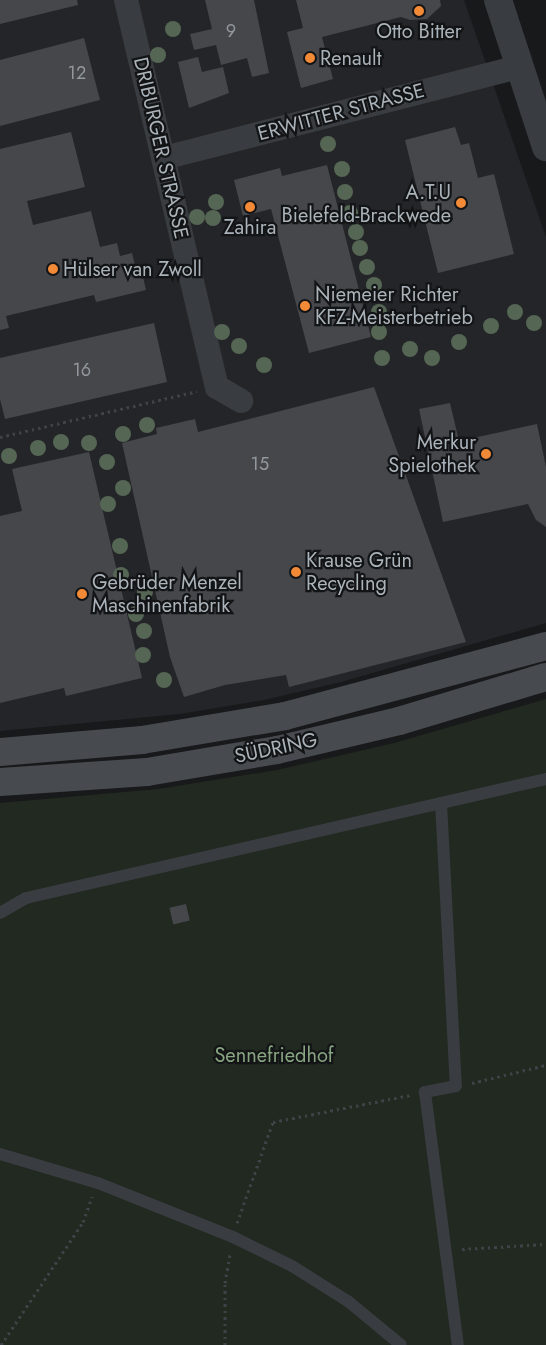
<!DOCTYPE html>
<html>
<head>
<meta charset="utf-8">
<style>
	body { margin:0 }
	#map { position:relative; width:546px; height:1345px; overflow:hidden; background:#18191b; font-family:Jost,sans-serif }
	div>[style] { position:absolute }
	.built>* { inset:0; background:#242528 }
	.green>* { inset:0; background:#212920 }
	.building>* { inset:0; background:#45474b; transform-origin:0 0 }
	.path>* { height:3px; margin-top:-1.5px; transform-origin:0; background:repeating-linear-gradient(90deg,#3f4347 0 2.5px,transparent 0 6.5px) }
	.service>* { height:12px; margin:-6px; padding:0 6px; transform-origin:6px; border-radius:6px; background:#393c40 }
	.minor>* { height:24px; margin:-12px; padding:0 12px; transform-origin:12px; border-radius:12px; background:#393c40 }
	.tertiary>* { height:28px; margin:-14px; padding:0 14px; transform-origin:14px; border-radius:14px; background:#393c40 }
	.secondary>* { height:28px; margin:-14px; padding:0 14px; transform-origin:14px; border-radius:14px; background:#474b50 }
	.trees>* { width:16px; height:16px; margin:-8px; border-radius:50%; background:#566654 }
	.dots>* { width:14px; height:14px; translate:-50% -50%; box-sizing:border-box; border:2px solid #131416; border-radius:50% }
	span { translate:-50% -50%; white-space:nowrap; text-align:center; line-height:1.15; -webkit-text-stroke:4.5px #131416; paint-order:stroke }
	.number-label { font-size:18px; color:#92989e }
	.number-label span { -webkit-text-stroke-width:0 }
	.poi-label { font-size:20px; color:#abb3ba }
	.left { translate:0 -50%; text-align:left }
	.right { translate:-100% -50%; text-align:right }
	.street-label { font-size:20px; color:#abb3ba }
	.park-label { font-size:20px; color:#88a582 }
</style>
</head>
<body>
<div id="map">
	<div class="built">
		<i style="clip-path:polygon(0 0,464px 0,546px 237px,546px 623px,341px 682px,264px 700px,180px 714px,0 731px)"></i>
	</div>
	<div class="green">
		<i style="clip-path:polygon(546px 699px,546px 1345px,0 1345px,0 803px,158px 789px,277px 770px,394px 743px)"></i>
	</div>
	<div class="building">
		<i style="clip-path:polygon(0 0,77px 0,78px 5px,0 24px)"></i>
		<i style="clip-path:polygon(205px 0,254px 0,269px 73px,252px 77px,247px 58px,221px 65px,216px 45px,194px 50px,190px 34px,212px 29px)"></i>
		<i style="clip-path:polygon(296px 0,440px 0,441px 6px,427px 19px,410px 20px,401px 17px,322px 37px,333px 79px,301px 88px,287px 32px,303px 28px)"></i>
		<i style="clip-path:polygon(84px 38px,100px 100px,0 126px,0 60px)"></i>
		<i style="clip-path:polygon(198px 57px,202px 72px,223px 67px,229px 93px,189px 108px,178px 62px)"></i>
		<i style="clip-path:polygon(455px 127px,461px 145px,469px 143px,478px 178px,494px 174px,514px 254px,438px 273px,405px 140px)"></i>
		<i style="clip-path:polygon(71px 132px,85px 187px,27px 201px,33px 225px,91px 211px,100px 247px,117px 243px,120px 256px,132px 253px,135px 265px,140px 264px,146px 290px,96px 302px,94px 295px,6px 316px,9px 328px,0 330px,0 149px)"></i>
		<i style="clip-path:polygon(327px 165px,371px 337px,309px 353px,271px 209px,243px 216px,234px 180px,280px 168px,282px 176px)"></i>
		<i style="clip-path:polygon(154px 323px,167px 382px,5px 419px,0 399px,0 358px)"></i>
		<i style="clip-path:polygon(374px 387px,466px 642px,289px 687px,286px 675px,225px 685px,184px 697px,170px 657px,122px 443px,157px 434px,156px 428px,195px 419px,198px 432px)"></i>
		<i style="clip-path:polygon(450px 403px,459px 441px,537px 424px,546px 467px,546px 527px,536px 520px,528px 504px,443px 522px,419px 409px)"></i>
		<i style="clip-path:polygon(89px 452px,142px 678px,66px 696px,64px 688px,0 703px,0 516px,22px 511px,12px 469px)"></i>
		<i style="left:186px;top:904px;width:17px;height:17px;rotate:77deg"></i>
	</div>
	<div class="path">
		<i style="left:0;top:437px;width:202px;rotate:-13.1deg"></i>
		<i style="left:472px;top:1083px;width:76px;rotate:-13.7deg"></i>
		<i style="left:237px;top:1223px;width:107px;rotate:-70.4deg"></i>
		<i style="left:273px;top:1122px;width:140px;rotate:-11.1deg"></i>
		<i style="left:462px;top:1249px;width:84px;rotate:-3.4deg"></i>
		<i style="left:1px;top:1345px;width:148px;rotate:-56.3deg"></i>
		<i style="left:83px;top:1222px;width:27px;rotate:-70deg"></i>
		<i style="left:225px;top:1345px;width:62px;rotate:-90deg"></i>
		<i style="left:225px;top:1283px;width:29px;rotate:-80deg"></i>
	</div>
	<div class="service">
		<i style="left:441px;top:803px;width:283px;rotate:87deg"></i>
		<i style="left:456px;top:1086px;width:32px;rotate:169deg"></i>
		<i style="left:425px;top:1092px;width:255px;rotate:82.6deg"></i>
		<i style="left:0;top:913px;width:30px;rotate:-30deg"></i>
		<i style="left:26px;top:898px;width:533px;rotate:-12.89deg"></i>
		<i style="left:0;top:1154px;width:102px;rotate:16.5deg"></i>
		<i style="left:98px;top:1183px;width:145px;rotate:21.8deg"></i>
		<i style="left:233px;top:1237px;width:66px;rotate:26.2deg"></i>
		<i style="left:292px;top:1266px;width:67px;rotate:32.3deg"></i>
		<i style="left:349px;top:1302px;width:67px;rotate:39.6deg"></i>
	</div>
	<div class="minor">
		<i style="left:126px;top:0;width:398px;rotate:76.8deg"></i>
		<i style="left:217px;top:387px;width:28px;rotate:30deg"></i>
		<i style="left:164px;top:158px;width:366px;rotate:-14.4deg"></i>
	</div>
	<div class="tertiary">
		<i style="left:498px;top:0;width:155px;rotate:71.9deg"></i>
	</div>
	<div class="secondary">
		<i style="left:0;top:752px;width:143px;rotate:-4.8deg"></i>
		<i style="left:142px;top:740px;width:145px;rotate:-9.5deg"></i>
		<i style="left:285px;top:716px;width:270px;rotate:-15deg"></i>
		<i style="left:0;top:782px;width:147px;rotate:-3.9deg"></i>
		<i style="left:147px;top:772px;width:132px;rotate:-9.6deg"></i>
		<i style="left:277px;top:750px;width:125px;rotate:-13.4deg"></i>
		<i style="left:399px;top:721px;width:153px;rotate:-16.7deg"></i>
	</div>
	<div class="trees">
		<i style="left:173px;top:29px"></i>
		<i style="left:158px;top:55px"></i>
		<i style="left:328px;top:144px"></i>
		<i style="left:342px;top:169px"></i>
		<i style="left:345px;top:192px"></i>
		<i style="left:216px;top:202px"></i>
		<i style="left:350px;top:213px"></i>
		<i style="left:197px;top:217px"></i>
		<i style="left:213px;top:218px"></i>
		<i style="left:356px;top:232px"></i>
		<i style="left:360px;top:248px"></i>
		<i style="left:367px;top:267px"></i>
		<i style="left:374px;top:285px"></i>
		<i style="left:379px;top:312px"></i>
		<i style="left:515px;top:312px"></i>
		<i style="left:534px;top:323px"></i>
		<i style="left:491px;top:326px"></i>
		<i style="left:222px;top:332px"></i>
		<i style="left:379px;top:332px"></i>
		<i style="left:459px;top:342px"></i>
		<i style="left:239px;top:346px"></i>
		<i style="left:410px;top:349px"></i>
		<i style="left:382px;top:358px"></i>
		<i style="left:432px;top:358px"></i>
		<i style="left:264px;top:365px"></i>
		<i style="left:147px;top:425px"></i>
		<i style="left:123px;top:434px"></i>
		<i style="left:61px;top:442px"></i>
		<i style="left:89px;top:443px"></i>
		<i style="left:38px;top:448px"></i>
		<i style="left:9px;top:456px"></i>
		<i style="left:107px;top:462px"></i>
		<i style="left:123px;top:488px"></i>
		<i style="left:108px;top:504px"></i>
		<i style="left:120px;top:546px"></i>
		<i style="left:121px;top:575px"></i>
		<i style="left:145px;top:592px"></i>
		<i style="left:136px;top:614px"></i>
		<i style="left:144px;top:631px"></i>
		<i style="left:143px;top:655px"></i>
		<i style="left:164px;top:680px"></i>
	</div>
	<div class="dots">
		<i style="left:419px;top:11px;background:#f38a38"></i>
		<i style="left:310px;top:58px;background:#f38a38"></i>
		<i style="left:461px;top:203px;background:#f38a38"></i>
		<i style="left:250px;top:207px;background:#f38a38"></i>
		<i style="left:53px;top:269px;background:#f38a38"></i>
		<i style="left:305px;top:306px;background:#f38a38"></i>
		<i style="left:486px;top:454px;background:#f38a38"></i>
		<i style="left:296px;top:572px;background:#f38a38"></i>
		<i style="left:82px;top:594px;background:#f38a38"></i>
	</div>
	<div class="number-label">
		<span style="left:231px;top:31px">9</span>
		<span style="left:77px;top:73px">12</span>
		<span style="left:82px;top:370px">16</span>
		<span style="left:260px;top:464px">15</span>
	</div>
	<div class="poi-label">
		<span style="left:419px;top:31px">Otto Bitter</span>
		<span class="left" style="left:320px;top:58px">Renault</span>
		<span class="right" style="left:451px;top:204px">A.T.U<br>Bielefeld-Brackwede</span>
		<span style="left:250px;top:227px">Zahira</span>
		<span class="left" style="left:63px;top:269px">Hülser van Zwoll</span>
		<span class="left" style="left:315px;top:306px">Niemeier Richter<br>KFZ-Meisterbetrieb</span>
		<span class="right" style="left:476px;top:454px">Merkur<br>Spielothek</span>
		<span class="left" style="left:306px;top:572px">Krause Grün<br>Recycling</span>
		<span class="left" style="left:92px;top:594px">Gebrüder Menzel<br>Maschinenfabrik</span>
	</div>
	<div class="street-label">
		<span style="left:341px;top:112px;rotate:-15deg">ERWITTER STRASSE</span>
		<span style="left:161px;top:148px;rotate:77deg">DRIBURGER STRASSE</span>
		<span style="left:276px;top:748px;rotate:-12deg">SÜDRING</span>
	</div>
	<div class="park-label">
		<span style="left:274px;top:1055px">Sennefriedhof</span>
	</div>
</div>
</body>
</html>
